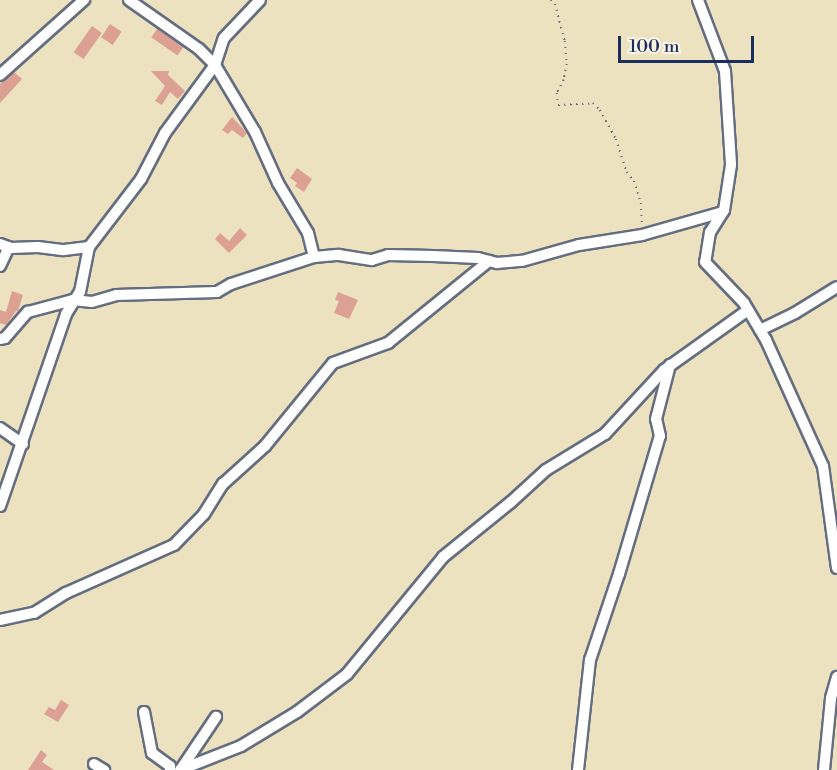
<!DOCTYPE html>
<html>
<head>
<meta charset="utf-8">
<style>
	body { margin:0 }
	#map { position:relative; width:837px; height:770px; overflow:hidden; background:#ede2c0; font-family:"Libre Bodoni",serif }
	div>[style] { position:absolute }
	.building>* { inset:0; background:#dda194; transform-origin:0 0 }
	.path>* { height:1.5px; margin-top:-0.75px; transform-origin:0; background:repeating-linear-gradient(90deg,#646e80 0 1.5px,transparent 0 6px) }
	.roads { filter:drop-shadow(2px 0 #646e80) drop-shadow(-2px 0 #646e80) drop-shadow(0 2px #646e80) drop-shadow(0 -2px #646e80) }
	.minor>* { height:10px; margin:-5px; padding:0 5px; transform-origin:5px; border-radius:5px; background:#fff }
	span { translate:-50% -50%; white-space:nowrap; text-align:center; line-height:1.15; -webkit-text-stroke:5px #fcf5e5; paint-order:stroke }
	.scale { position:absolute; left:618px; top:36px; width:136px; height:27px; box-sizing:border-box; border:3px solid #1b2f5e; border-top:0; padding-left:8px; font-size:18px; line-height:21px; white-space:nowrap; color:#1b2f5e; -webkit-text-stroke:4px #fcf5e5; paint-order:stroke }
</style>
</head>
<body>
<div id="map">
	<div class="building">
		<i style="left:110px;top:24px;width:14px;height:16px;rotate:34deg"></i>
		<i style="left:92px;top:26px;width:12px;height:32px;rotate:35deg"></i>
		<i style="left:157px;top:29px;width:32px;height:10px;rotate:35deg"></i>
		<i style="clip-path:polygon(151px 71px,169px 71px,168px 75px,185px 91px,178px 99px,170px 92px,162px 105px,155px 101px,165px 86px)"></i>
		<i style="clip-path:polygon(14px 72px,22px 79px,0 103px,0 84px)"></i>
		<i style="clip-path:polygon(232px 117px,247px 133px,243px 138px,232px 130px,228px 134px,222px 130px)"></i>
		<i style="clip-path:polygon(297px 168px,312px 179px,304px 192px,295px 186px,297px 183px,290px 178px)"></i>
		<i style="clip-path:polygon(240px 228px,247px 235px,229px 253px,215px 239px,220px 233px,229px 241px)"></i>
		<i style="clip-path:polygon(12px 291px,23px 295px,18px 311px,16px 311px,6px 325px,0 323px,0 310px,6px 312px)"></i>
		<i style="clip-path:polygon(338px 292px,358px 300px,349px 319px,334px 313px,339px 301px,335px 300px)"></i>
		<i style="clip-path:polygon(61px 700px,69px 705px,58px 722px,44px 714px,49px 707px,55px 710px)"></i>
		<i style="clip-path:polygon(41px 750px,47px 755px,42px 762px,54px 770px,28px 770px)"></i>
	</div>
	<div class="path">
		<i style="left:551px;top:0;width:6px;rotate:45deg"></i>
		<i style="left:555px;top:4px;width:38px;rotate:75deg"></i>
		<i style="left:565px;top:41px;width:23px;rotate:85deg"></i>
		<i style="left:567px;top:64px;width:16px;rotate:101deg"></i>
		<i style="left:564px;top:80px;width:15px;rotate:118deg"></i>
		<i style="left:557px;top:93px;width:12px;rotate:85deg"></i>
		<i style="left:558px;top:105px;width:35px;rotate:-3deg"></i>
		<i style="left:593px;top:103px;width:10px;rotate:45deg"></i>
		<i style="left:600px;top:110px;width:33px;rotate:61deg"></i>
		<i style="left:616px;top:139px;width:35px;rotate:72deg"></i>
		<i style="left:627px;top:172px;width:11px;rotate:52deg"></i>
		<i style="left:634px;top:181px;width:23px;rotate:72deg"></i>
		<i style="left:641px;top:203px;width:21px;rotate:87deg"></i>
	</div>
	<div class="roads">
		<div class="minor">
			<i style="left:129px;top:0;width:85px;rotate:35deg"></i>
			<i style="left:199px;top:49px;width:23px;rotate:45deg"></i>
			<i style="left:215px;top:65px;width:78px;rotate:59.2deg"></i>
			<i style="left:255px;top:132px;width:56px;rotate:65.7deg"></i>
			<i style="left:278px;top:183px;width:58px;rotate:59deg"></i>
			<i style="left:308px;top:233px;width:25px;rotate:76deg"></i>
			<i style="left:698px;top:0;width:76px;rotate:69.2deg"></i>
			<i style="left:725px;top:71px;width:94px;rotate:86.3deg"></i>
			<i style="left:731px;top:165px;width:46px;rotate:98.8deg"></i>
			<i style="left:724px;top:210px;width:26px;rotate:122deg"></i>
			<i style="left:710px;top:232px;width:30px;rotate:99deg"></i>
			<i style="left:705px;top:262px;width:57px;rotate:46.4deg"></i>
			<i style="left:744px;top:303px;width:43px;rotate:59.3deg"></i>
			<i style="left:766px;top:340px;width:138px;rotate:65.7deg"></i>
			<i style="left:823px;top:466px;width:103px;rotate:82.2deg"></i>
			<i style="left:0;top:75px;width:113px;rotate:-41.8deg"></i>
			<i style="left:0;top:244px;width:12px;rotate:20deg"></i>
			<i style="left:11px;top:248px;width:27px;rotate:-2deg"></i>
			<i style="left:38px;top:247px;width:26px;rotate:7deg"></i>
			<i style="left:64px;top:250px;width:25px;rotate:-7deg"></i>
			<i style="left:0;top:266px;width:21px;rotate:-65deg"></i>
			<i style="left:760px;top:330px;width:39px;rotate:-26deg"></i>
			<i style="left:795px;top:313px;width:49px;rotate:-31.8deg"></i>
			<i style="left:0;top:339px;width:5px;rotate:-11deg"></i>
			<i style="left:5px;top:338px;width:35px;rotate:-49deg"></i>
			<i style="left:28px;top:312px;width:47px;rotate:-14.9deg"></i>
			<i style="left:73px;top:300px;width:19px;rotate:6deg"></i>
			<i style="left:92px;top:302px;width:25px;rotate:-16deg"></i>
			<i style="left:116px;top:295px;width:101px;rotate:-1.7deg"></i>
			<i style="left:217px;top:292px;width:16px;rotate:-30deg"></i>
			<i style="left:231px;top:284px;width:87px;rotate:-18deg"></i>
			<i style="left:314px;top:257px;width:25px;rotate:-5deg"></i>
			<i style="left:339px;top:255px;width:33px;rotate:9deg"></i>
			<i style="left:372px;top:260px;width:17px;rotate:-17deg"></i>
			<i style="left:388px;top:255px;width:45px;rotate:1.3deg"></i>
			<i style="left:433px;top:256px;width:45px;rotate:2.5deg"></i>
			<i style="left:478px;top:258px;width:20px;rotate:15deg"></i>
			<i style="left:497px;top:263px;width:25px;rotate:-5deg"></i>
			<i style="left:522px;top:261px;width:59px;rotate:-15.7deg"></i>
			<i style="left:579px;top:245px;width:64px;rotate:-9deg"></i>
			<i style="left:642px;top:235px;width:84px;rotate:-15.9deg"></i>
			<i style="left:0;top:428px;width:28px;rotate:35deg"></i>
			<i style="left:0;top:506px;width:203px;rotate:-71deg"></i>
			<i style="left:66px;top:314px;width:26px;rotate:-58deg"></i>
			<i style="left:80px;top:292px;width:46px;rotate:-78.7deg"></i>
			<i style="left:89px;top:247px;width:86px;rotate:-52.6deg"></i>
			<i style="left:141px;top:179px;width:52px;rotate:-62.4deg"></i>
			<i style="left:165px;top:133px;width:84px;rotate:-53.7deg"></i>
			<i style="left:215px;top:65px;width:28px;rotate:-72deg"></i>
			<i style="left:224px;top:38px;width:52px;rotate:-46.5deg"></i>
			<i style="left:0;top:620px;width:35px;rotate:-12deg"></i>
			<i style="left:34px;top:613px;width:38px;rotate:-32deg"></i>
			<i style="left:66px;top:593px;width:118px;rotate:-24deg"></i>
			<i style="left:174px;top:545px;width:43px;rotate:-45.9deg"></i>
			<i style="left:204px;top:514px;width:36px;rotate:-58deg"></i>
			<i style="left:223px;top:484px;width:57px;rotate:-42.1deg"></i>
			<i style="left:265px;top:446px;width:107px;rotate:-50.7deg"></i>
			<i style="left:333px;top:363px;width:59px;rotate:-20deg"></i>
			<i style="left:388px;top:343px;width:130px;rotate:-39.1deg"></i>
			<i style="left:144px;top:712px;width:42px;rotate:79deg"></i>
			<i style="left:152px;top:753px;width:22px;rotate:36deg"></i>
			<i style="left:170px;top:766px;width:4px;rotate:90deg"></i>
			<i style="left:94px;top:764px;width:12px;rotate:31deg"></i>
			<i style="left:181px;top:769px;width:63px;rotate:-56.1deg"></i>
			<i style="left:180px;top:770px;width:66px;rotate:-21.5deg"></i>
			<i style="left:241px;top:746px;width:66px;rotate:-31.3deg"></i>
			<i style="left:297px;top:712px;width:63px;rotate:-37.2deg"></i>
			<i style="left:347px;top:674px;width:151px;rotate:-50.6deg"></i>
			<i style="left:443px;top:557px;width:87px;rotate:-39deg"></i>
			<i style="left:511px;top:502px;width:47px;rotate:-42.4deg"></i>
			<i style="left:546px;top:470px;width:69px;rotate:-31.4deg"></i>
			<i style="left:605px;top:434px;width:87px;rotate:-47.3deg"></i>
			<i style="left:664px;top:370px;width:103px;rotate:-35.5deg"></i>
			<i style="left:578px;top:770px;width:111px;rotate:-83.8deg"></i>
			<i style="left:590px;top:660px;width:91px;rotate:-71.4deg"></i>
			<i style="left:619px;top:574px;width:144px;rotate:-73.5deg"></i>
			<i style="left:660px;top:436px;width:17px;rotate:-103deg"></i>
			<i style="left:656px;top:419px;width:56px;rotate:-75.5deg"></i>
			<i style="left:824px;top:770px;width:72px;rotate:-84.4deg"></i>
			<i style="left:831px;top:698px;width:22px;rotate:-74deg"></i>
		</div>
	</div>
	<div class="scale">100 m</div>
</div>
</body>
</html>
